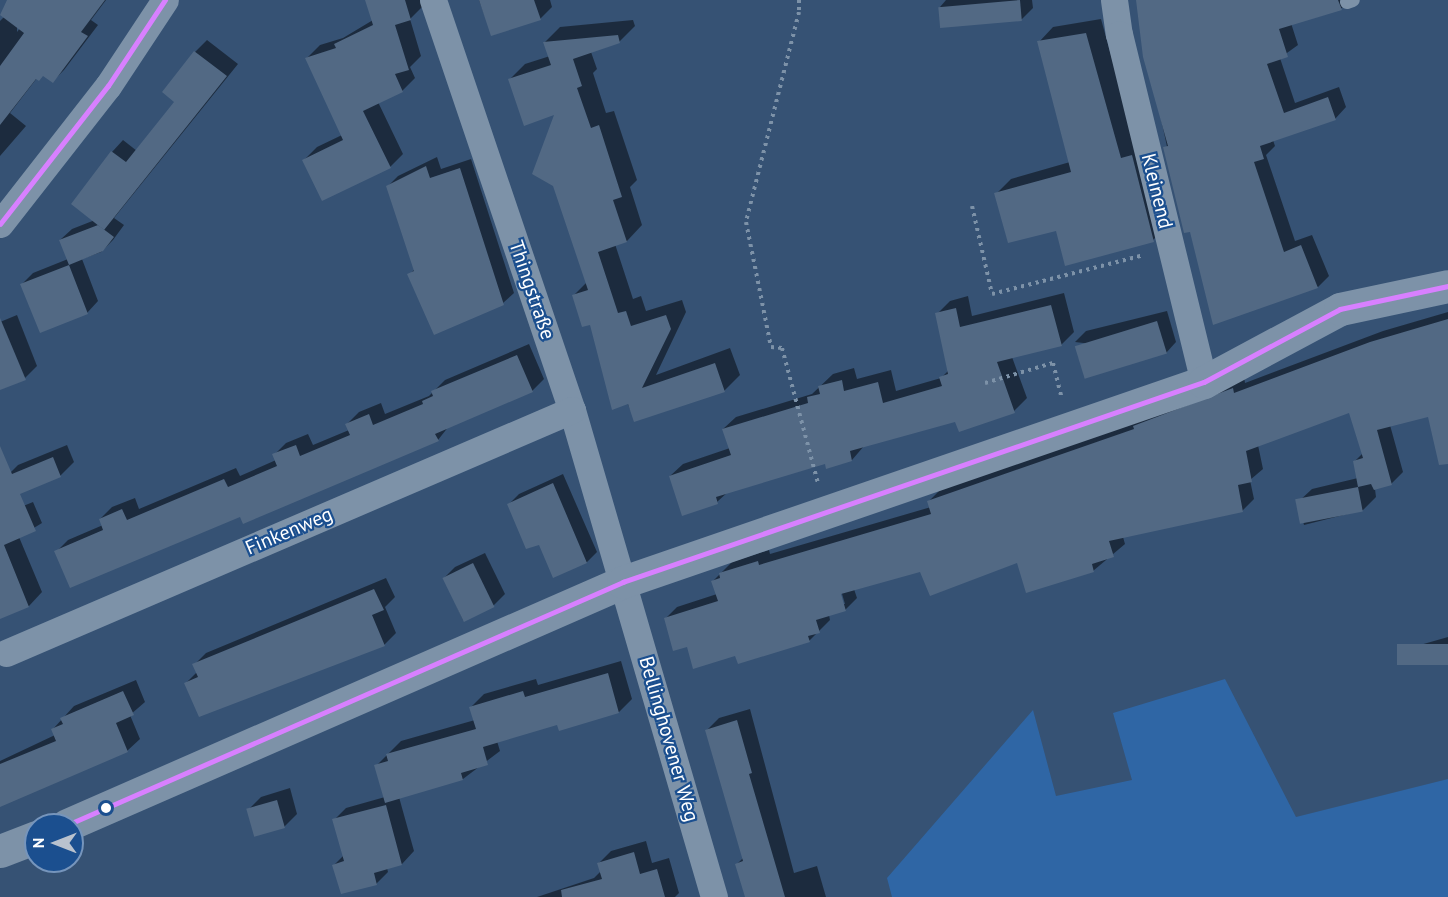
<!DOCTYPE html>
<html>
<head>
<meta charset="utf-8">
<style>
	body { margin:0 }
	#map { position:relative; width:1448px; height:897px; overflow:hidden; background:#365274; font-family:"PT Sans",sans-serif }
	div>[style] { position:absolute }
	.green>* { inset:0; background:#2f66a5 }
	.shadow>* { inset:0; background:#0007 }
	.building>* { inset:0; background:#526984; transform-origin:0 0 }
	.path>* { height:4px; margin-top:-2px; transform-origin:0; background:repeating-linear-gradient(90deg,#7d92a8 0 3px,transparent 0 7.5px) }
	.service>* { height:14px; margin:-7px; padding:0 7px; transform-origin:7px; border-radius:7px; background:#7d92a8 }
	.minor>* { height:27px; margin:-13.5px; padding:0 13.5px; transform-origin:13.5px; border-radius:13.5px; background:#7d92a8 }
	.tertiary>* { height:33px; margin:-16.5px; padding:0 16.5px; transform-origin:16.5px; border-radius:16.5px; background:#7d92a8 }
	.bus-1>* { height:4.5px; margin:-2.25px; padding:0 2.25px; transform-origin:2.25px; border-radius:2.25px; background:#d880ff }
	.dots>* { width:16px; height:16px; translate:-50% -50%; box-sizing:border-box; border:3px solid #1b4f8f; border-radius:50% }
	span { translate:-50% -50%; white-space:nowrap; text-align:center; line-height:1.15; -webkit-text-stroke:4.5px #1b4f8f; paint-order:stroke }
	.street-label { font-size:20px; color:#fff }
	.north { position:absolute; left:24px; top:813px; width:60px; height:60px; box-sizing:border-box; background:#1b4f8f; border:2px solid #7695bc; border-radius:50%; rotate:270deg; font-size:16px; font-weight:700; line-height:24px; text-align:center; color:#fff }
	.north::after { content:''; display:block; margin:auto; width:21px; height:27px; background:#b9c2ce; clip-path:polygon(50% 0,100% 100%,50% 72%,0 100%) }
</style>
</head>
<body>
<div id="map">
	<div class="green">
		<i style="clip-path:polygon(1225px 679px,1296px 817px,1448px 779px,1448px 897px,892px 897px,887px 878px,1033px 710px,1056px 796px,1132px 780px,1113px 713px)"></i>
	</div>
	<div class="shadow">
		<i style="clip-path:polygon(41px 0,106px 0,91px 20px,98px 25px,64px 70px,53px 81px,44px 75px,37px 78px,10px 113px,26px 126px,0 156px,0 21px,17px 4px,17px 32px)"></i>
		<i style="clip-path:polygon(366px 0,421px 0,423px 6px,410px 19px,421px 56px,410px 67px,415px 78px,402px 91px,378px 102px,403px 154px,390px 167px,304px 160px,317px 147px,342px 135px,307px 58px,320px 45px,343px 38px,373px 20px)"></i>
		<i style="clip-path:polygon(479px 0,550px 0,552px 7px,540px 19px,492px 35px)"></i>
		<i style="clip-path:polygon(946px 0,1032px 0,1033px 8px,1022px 19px,940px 7px)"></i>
		<i style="clip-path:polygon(1232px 0,1350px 0,1342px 8px,1291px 23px,1298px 45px,1280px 58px,1295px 103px,1339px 87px,1346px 107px,1335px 119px,1273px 140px,1275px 146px,1266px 155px,1295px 241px,1312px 235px,1329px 276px,1318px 287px,1191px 230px,1185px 231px,1141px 25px)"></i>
		<i style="clip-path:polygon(1101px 19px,1136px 145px,1168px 225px,1153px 240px,1057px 229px,996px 194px,1011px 179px,1070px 162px,1039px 42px,1053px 27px)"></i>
		<i style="clip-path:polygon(633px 20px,635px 26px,619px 42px,591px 52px,597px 69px,593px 73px,606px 113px,614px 111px,637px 180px,630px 187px,642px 225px,627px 241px,615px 244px,633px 299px,641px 296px,646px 311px,682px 300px,686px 312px,656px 375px,730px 348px,740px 375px,724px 391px,635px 420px,591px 323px,574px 295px,587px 282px,557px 113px,510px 79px,525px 64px,550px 56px,545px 42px,560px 27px)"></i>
		<i style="clip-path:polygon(207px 40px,238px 64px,114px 218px,124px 225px,113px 240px,101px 252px,82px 259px,98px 301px,87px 313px,22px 284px,33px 273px,68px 259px,60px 240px,72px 229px,95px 220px,112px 152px,123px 140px,137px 151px,176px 101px,195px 52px)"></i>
		<i style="clip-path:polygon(437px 157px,441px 169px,471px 159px,514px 293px,503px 303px,409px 275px,415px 269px,388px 186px,398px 176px)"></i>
		<i style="clip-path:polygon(1064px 293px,1074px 332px,1061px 345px,1012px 357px,1027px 398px,1014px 411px,956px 420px,864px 446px,852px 460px,826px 462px,729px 491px,717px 502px,670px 476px,683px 464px,730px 448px,723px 429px,736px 417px,812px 394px,833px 374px,854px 368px,857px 379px,891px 370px,896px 391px,941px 378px,949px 370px,937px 314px,950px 301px,968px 296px,972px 316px)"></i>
		<i style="clip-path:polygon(1167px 311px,1176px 342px,1166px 353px,1075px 342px,1086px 331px)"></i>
		<i style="clip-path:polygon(evenodd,1448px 312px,1448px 434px,1429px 415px,1390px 425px,1403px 472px,1391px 484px,1375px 489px,1376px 497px,1363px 510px,1304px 525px,1298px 502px,1312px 489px,1358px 478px,1355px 461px,1363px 453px,1350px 411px,1258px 445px,1263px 469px,1250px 480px,1254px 499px,1242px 511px,1123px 537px,1125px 544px,1093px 571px,1018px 561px,920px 570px,854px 589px,857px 598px,845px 610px,829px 615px,830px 620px,809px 641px,736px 654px,688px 645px,665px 619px,677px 607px,717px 594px,713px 581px,732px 562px,769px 550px,770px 554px,931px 507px,929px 501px,940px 490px,1244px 377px,1245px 383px,1383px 331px,1448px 312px,837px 587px,840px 587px,845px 604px,842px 604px,837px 587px)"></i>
		<i style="clip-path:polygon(17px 315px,37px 366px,25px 378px,0 388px,0 322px)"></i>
		<i style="clip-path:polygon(529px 344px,544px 379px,532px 391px,449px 426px,438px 440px,241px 515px,56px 552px,68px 540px,103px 525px,100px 519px,112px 507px,135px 498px,139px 509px,236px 468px,240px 476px,276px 460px,274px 455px,286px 443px,308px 434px,313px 445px,349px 430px,347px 424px,359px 412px,381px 403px,385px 414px,429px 396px,445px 380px)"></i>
		<i style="clip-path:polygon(67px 445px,74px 462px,60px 476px,4px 479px,18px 465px)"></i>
		<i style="clip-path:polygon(563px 474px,597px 552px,587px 562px,554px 576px,539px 543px,509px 504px,519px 494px)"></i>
		<i style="clip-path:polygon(33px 502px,42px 523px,19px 537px,42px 592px,29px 606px,0 618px,0 526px,11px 511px)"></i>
		<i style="clip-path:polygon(485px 553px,505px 594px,494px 605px,463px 620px,444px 578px,455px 567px)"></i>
		<i style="clip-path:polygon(386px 578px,395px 597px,385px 607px,396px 633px,384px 645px,186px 683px,197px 672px,194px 665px,206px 653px)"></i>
		<i style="clip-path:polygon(1448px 637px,1448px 663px,1399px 655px,1406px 649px)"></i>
		<i style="clip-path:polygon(621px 661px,632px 699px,619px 712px,558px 723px,497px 741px,500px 751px,463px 779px,399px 797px,414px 851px,402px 864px,387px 868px,388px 872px,376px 884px,334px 865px,344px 855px,334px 820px,346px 808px,385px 797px,376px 766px,401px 741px,475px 720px,471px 707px,484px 694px,536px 679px,538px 685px)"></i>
		<i style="clip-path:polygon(136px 680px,145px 702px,130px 715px,140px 739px,127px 751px,0 805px,0 761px,55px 735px,53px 729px,74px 706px)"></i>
		<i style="clip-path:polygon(750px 709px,794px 873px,817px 866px,826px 897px,746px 897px,737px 864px,744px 857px,707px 730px,719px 718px)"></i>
		<i style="clip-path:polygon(290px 788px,297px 814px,284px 827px,248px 810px,261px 797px)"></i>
		<i style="clip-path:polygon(646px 841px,652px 863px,669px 858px,679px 893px,675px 897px,537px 897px,594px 878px,601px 871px,599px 863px,611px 851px)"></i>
	</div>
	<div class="building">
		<i style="clip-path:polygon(7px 0,105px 0,81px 32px,88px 36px,53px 83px,43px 76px,39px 81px,36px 79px,0 125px,0 66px,24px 33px,0 15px)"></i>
		<i style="clip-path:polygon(365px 0,405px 0,411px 20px,395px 25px,409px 70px,395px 74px,403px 92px,363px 111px,391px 168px,322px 201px,302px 160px,343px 140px,305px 58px,336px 48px,334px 44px,373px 25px)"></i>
		<i style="clip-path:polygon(479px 0,534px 0,541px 20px,491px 36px)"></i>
		<i style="left:1020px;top:0;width:21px;height:82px;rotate:85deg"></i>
		<i style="clip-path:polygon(1136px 0,1338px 0,1342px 10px,1279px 29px,1288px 57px,1267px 64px,1284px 113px,1328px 97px,1336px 120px,1260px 146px,1264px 159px,1254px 162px,1284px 252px,1301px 245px,1318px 288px,1213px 325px,1190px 232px,1184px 233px,1163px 147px,1168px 146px,1143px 57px)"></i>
		<i style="clip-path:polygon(1086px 33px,1121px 158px,1132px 155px,1154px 242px,1065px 266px,1056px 231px,1008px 243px,994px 193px,1071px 172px,1037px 41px)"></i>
		<i style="clip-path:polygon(618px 35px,620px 43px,573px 59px,582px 86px,577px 88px,591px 128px,599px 125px,622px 197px,613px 200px,627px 242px,598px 252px,618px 313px,626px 311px,631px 326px,666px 315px,671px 329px,642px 388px,715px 363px,725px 392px,634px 422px,628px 404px,612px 410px,590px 325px,582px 327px,572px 295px,588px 290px,553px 186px,532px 174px,554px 115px,524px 126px,508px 79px,551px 65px,543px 42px)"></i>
		<i style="clip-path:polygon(194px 51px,227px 76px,104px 230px,71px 204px,111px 151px,126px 162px,174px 102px,162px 92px)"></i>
		<i style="clip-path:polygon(426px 166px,430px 178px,460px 168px,504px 305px,434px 335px,407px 274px,414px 271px,386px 186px)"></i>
		<i style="clip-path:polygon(98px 225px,114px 237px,103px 251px,69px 265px,88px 314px,40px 333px,20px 284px,69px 265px,59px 240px)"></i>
		<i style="clip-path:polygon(1051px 305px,1062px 346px,997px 362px,1015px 413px,959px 432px,955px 422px,850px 451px,852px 461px,826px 469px,825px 464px,716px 497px,718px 504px,682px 516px,669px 476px,731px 455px,722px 429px,808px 403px,807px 397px,820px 394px,818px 386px,842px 380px,844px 391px,878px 382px,883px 403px,942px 386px,939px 377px,948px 374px,935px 313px,956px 308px,960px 327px)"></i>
		<i style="clip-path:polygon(0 318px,26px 380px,0 390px)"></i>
		<i style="clip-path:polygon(1448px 319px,1448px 464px,1439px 465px,1428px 417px,1377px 430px,1392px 485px,1374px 490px,1371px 484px,1358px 487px,1353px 461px,1363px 458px,1349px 413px,1246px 451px,1252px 482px,1238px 485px,1243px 512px,1109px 541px,1114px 557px,1092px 564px,1094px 572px,1026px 593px,1017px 563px,930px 596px,920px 572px,841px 594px,846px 611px,816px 620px,820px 633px,808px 636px,810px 642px,738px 664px,735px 656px,693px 669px,687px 647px,673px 651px,664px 618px,718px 601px,711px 581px,720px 578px,719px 573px,758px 561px,759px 565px,931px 514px,927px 501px,1134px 429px,1133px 426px,1233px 388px,1234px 393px,1370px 342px)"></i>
		<i style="left:1157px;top:321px;width:34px;height:86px;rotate:73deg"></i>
		<i style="clip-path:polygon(517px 355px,533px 392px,435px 434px,439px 441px,243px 524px,240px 517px,70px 588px,54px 551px,103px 530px,99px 519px,122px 509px,127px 520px,224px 479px,228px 487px,277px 466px,272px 454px,296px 445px,300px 456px,350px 435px,345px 424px,369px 414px,373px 425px,423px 404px,422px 401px,433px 396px,431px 391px)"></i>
		<i style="clip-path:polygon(0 446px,12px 474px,53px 457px,61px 477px,20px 494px,36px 531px,4px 545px,29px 607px,0 619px)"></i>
		<i style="clip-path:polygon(553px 483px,587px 563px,553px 578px,539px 545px,526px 549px,507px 504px)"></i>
		<i style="left:1358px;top:487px;width:25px;height:64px;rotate:79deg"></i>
		<i style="left:473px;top:563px;width:49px;height:34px;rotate:64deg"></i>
		<i style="clip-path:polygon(374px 589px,384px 610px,372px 615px,385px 646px,199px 717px,184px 683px,198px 677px,192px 664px)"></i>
		<i style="left:1448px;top:644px;width:21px;height:51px;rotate:90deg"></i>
		<i style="clip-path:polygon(608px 673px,619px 713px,559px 731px,557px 725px,483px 747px,488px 765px,461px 773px,463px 780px,385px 803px,374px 765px,388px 761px,386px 754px,476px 729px,469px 707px,523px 691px,525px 697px)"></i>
		<i style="clip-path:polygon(123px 691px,134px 715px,116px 723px,128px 752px,0 807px,0 764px,56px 741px,51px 729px,63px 724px,60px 718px)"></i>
		<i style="clip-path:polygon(737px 720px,752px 773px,749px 774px,785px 897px,745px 897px,735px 864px,743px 861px,705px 730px)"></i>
		<i style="left:277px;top:800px;width:29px;height:32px;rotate:74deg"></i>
		<i style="clip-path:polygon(386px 805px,402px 865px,374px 873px,377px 885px,341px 894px,332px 865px,344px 861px,332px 819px)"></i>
		<i style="clip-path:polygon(634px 852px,640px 874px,657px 869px,665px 897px,562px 897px,561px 890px,602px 879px,597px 863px)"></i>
	</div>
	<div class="path">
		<i style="left:799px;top:0;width:12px;rotate:90deg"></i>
		<i style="left:799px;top:12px;width:217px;rotate:104.2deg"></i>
		<i style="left:746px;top:222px;width:127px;rotate:78.7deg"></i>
		<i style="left:771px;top:347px;width:11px;rotate:5deg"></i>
		<i style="left:782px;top:348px;width:140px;rotate:75.1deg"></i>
		<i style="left:972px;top:206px;width:90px;rotate:77.2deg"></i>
		<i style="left:992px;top:294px;width:157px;rotate:-14.4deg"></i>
		<i style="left:985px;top:383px;width:71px;rotate:-16.4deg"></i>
		<i style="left:1053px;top:363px;width:36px;rotate:76deg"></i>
	</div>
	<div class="service">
		<i style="left:1347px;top:2px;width:6px;rotate:-18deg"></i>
	</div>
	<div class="minor">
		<i style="left:433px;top:0;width:433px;rotate:71.3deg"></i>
		<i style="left:572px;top:410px;width:507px;rotate:73.74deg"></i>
		<i style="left:1114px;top:0;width:34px;rotate:82deg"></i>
		<i style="left:1119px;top:34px;width:358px;rotate:76.3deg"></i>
		<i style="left:0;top:224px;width:175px;rotate:-52deg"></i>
		<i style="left:108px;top:86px;width:103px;rotate:-56.5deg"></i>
		<i style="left:6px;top:653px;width:616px;rotate:-23.24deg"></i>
	</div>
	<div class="tertiary">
		<i style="left:67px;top:825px;width:607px;rotate:-23.61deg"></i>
		<i style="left:623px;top:582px;width:614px;rotate:-19deg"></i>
		<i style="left:1204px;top:382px;width:154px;rotate:-28.2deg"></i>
		<i style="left:1340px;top:309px;width:110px;rotate:-12deg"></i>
		<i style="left:0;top:851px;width:39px;rotate:-21deg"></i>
	</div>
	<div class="bus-1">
		<i style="left:0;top:224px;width:175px;rotate:-52deg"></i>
		<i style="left:108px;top:86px;width:103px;rotate:-56.5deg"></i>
		<i style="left:67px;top:825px;width:607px;rotate:-23.61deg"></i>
		<i style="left:623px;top:582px;width:614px;rotate:-19deg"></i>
		<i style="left:1204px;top:382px;width:154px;rotate:-28.2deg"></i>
		<i style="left:1340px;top:309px;width:110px;rotate:-12deg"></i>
	</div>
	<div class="dots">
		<i style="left:106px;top:808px;background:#fff"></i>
	</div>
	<div class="street-label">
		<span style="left:1157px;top:191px;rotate:76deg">Kleinend</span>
		<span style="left:532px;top:290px;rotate:71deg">Thingstraße</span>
		<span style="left:289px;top:531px;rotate:-23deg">Finkenweg</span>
		<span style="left:669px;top:739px;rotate:74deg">Bellinghovener Weg</span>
	</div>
	<div class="north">N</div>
</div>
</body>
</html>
